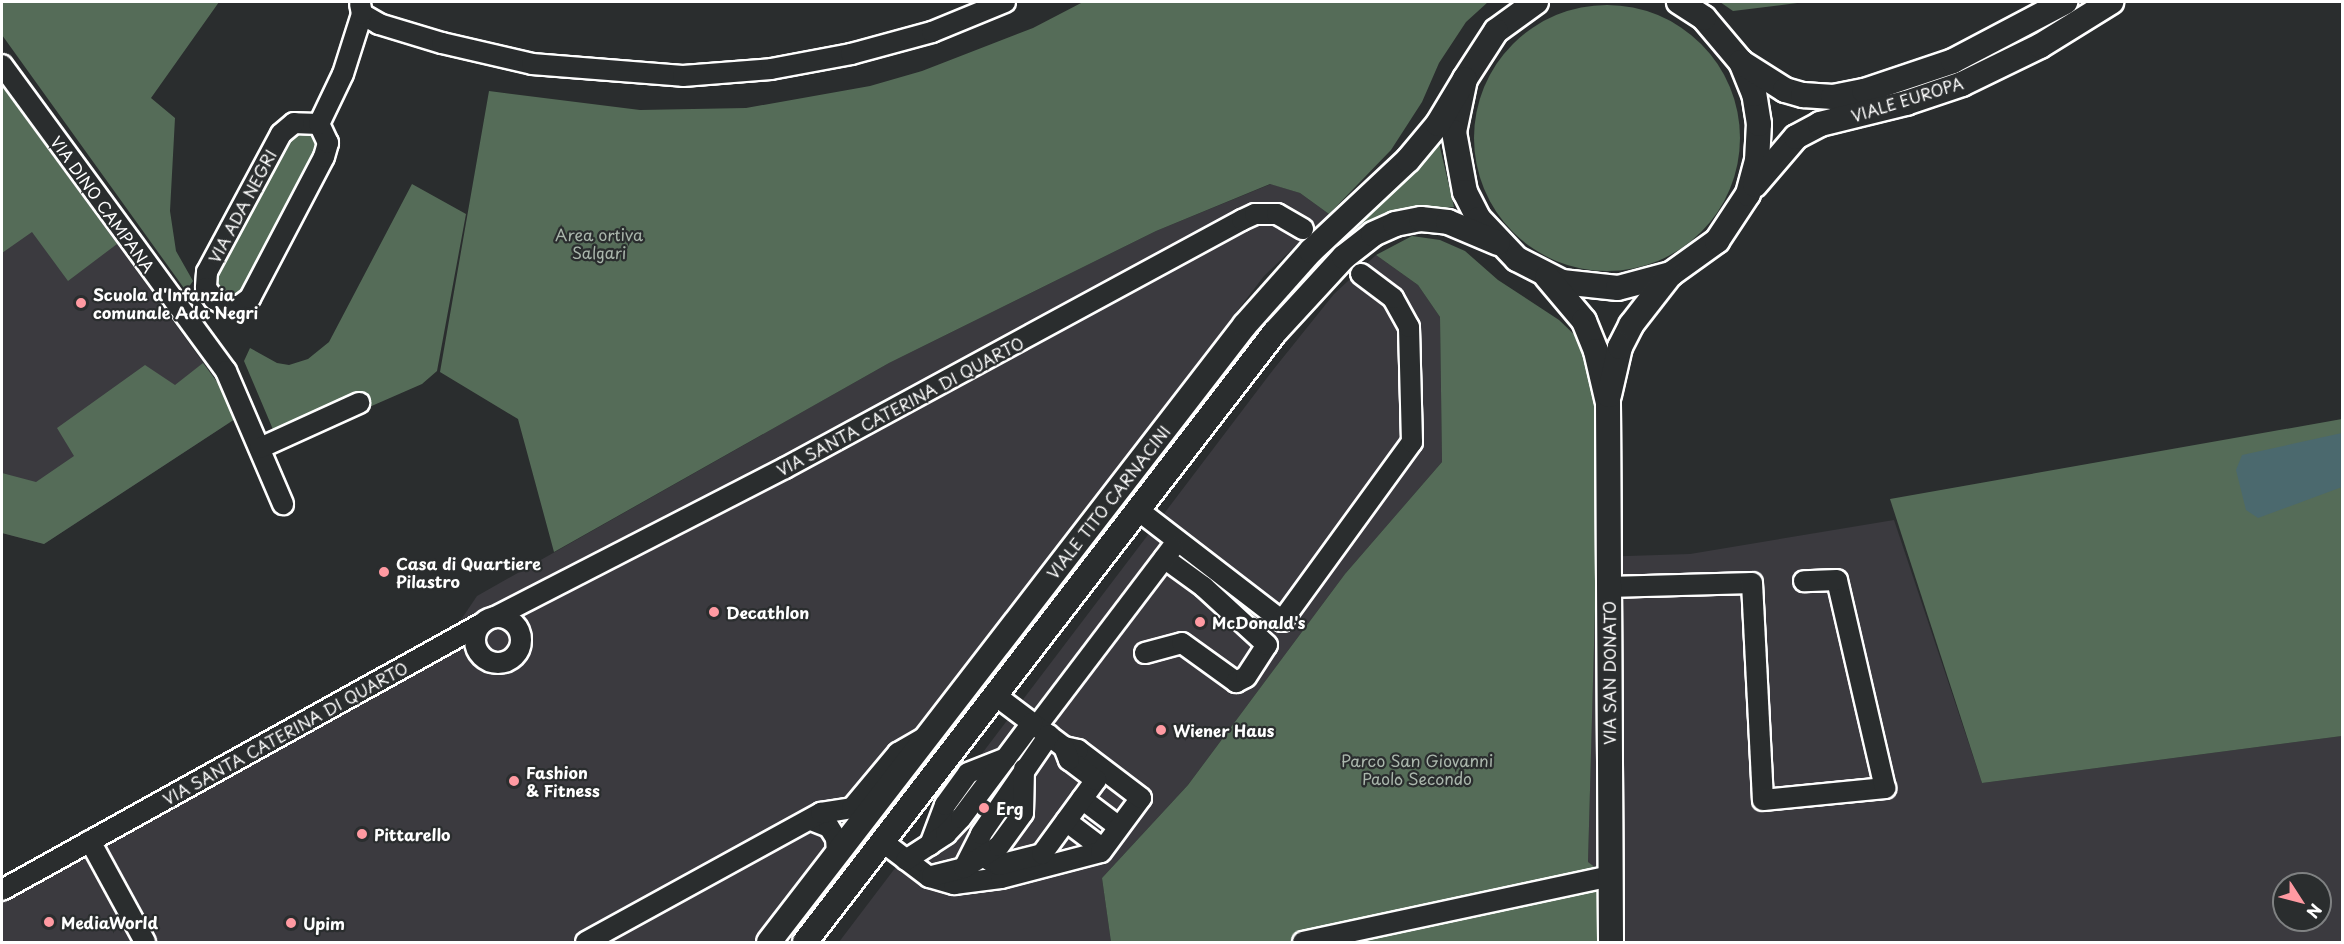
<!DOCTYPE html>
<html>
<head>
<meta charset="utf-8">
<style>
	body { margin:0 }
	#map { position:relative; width:2344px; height:944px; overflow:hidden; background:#2a2d2e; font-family:"Playpen Sans",sans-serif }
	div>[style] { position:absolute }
	.built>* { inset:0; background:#3b3a3f }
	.green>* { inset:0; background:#556c58 }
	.round { border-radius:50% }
	.water>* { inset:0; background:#4b696e }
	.roads { filter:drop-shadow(2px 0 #fff) drop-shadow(-2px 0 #fff) drop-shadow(0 2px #fff) drop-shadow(0 -2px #fff) }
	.minor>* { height:20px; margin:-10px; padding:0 10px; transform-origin:10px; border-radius:10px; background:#2a2d2e }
	.minor>.ring { margin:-10px; padding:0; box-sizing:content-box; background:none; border:20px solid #2a2d2e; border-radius:50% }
	.major>* { height:24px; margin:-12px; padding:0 12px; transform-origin:12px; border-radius:12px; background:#2a2d2e }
	.dots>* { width:16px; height:16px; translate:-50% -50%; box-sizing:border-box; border:3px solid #2a2d2e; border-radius:50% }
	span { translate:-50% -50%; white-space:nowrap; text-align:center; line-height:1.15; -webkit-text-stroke:4.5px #2a2d2e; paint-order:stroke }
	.street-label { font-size:16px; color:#fff }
	.park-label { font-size:16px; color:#aab6ac }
	.poi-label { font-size:16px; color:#fff; font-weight:700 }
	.left { translate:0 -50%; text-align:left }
	.frame { position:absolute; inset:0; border:3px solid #fff; pointer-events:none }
	.north { position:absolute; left:2272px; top:872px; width:60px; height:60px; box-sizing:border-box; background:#2a2d2e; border:2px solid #7f8182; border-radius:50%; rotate:126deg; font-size:16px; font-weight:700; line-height:24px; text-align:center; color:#fff }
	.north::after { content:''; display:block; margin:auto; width:21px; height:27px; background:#ff9aa2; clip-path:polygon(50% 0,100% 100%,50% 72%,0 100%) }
</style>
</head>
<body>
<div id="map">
	<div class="built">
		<i style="clip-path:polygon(64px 171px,223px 390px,235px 419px,44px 544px,2px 533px,2px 193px)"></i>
		<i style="clip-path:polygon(1271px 184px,1300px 193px,1329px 214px,1264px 276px,754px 942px,2px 942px,2px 876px,183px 782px,452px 633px,477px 596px,889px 363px,1156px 231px)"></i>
		<i style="clip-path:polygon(1376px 255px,1418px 285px,1440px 317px,1442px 462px,1345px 574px,1188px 785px,1102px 878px,1111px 942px,839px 942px,1273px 370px,1334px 294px)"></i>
		<i style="clip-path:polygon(evenodd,1894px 520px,1982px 783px,2342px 736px,2342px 942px,1608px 942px,1588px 862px,1596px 557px,1690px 554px,1894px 520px,2284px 884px,2320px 884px,2320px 920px,2284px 920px,2284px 884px)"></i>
	</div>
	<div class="green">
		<i style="clip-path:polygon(2px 2px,219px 2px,151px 98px,175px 118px,170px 211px,176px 251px,193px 281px,186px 291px,2px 35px)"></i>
		<i style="clip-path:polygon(1083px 2px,1488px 2px,1466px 22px,1439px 63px,1422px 102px,1391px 150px,1329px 214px,1300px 193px,1270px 184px,1156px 231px,889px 363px,554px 552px,518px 419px,440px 372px,489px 91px,640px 110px,746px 108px,870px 86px,922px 71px,1033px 28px)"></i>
		<i style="clip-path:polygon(1720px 2px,1805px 2px,1733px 11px)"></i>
		<i class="round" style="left:1474px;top:5px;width:266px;height:266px"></i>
		<i style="clip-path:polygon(2px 86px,117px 244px,68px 281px,32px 232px,2px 253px)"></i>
		<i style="clip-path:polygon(296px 128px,315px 132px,321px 140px,246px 294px,236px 301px,212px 288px,213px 272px,285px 136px)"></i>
		<i style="clip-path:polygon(1439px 143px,1454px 207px,1398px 212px,1351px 240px,970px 713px,963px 709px,1264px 322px,1300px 279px,1416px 170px)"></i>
		<i style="clip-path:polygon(412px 184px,466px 214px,437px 371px,422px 384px,280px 446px,244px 361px,250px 348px,277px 363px,289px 365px,308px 359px,329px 342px)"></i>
		<i style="clip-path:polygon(1412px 236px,1440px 240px,1465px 251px,1498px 280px,1559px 320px,1581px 341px,1592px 366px,1599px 464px,1588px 862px,1605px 875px,1608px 942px,1111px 942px,1102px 878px,1188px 785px,1345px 574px,1442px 462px,1440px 317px,1418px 285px,1376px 255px)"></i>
		<i style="clip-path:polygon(203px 363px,223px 390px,235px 419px,44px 544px,2px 533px,2px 473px,36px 482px,74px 456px,57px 428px,145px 365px,175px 385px)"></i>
		<i style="clip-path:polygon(2342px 419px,2342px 736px,1982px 783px,1890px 499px)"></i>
	</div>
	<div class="water">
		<i style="clip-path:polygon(2342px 433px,2342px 487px,2258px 518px,2246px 510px,2236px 470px,2242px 455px)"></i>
	</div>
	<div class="roads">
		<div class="minor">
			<i style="left:362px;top:14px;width:20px;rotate:30deg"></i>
			<i style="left:379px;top:24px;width:66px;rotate:16.8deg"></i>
			<i style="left:442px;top:43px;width:92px;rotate:13.1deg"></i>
			<i style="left:532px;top:64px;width:151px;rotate:4.5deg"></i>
			<i style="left:683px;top:76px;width:88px;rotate:-4.5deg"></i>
			<i style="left:771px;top:69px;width:81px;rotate:-10.6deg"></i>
			<i style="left:851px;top:54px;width:84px;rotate:-15.2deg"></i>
			<i style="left:932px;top:32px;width:79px;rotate:-22.3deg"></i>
			<i style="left:2px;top:65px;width:379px;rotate:53.8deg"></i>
			<i style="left:226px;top:371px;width:145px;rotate:66.8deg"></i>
			<i style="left:319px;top:124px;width:25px;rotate:-178deg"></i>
			<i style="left:294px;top:123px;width:17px;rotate:140deg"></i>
			<i style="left:281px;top:134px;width:157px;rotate:118.2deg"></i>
			<i style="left:207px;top:272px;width:16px;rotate:94deg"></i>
			<i style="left:206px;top:288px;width:14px;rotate:54deg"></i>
			<i style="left:214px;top:299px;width:14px;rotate:30deg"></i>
			<i style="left:226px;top:306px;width:13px"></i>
			<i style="left:239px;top:306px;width:14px;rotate:-36deg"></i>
			<i style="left:250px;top:298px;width:159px;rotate:-62.3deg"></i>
			<i style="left:324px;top:157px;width:15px;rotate:-74deg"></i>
			<i style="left:328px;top:143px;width:21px;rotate:-115deg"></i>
			<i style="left:319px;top:124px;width:55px;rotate:-64.4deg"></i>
			<i style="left:343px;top:74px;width:63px;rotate:-72.4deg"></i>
			<i style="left:362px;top:14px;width:10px;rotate:-101deg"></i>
			<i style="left:260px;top:448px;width:109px;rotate:-24.4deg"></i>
			<i style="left:1138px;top:510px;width:182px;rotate:37.6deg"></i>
			<i style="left:1282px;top:621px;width:221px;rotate:-54deg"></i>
			<i style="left:1412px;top:442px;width:115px;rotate:-91.5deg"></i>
			<i style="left:1409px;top:327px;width:33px;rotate:-119deg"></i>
			<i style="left:1393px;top:298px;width:40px;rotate:-143deg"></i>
			<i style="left:1609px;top:587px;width:143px;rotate:-1.6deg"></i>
			<i style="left:1752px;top:583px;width:217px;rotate:87.1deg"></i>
			<i style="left:1763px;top:800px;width:123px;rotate:-5.6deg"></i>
			<i style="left:1885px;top:788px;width:213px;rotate:-103deg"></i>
			<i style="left:1837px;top:580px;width:33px;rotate:178deg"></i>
			<i class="ring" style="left:475px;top:617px;width:26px;height:26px"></i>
			<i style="left:495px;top:617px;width:326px;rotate:-27.2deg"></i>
			<i style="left:785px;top:468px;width:520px;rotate:-28.49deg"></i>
			<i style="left:1242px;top:220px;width:14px;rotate:-25deg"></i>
			<i style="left:1255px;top:214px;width:22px"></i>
			<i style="left:1277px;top:214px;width:30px;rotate:30deg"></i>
			<i style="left:1145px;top:653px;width:38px;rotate:-15deg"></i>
			<i style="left:1182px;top:643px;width:67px;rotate:35.8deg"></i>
			<i style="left:1236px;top:682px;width:11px;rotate:-27deg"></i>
			<i style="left:1246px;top:677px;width:38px;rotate:-57deg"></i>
			<i style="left:1267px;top:645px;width:86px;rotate:-137.4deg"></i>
			<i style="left:1204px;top:587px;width:49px;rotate:-144.1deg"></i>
			<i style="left:1037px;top:726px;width:223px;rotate:-52.8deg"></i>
			<i style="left:1082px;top:799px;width:46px;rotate:37.1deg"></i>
			<i style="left:811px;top:820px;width:19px;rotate:21deg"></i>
			<i style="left:829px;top:827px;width:13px;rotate:58deg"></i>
			<i style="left:836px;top:838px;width:16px;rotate:86deg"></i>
			<i style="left:1066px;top:821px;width:46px;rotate:37.1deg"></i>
			<i style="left:90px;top:841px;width:115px;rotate:61.4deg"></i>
			<i style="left:883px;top:842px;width:58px;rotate:37.3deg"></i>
			<i style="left:929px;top:877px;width:26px;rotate:16deg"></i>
			<i style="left:954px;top:884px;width:47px;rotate:-7.3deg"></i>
			<i style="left:1001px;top:878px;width:103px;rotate:-14.6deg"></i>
			<i style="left:1101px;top:852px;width:67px;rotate:-53.5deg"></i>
			<i style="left:1141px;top:798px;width:79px;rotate:-142.7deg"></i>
			<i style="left:1078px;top:750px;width:14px;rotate:-168deg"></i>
			<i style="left:1064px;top:747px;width:86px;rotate:-143deg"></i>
			<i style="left:930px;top:845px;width:43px;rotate:-69.4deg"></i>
			<i style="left:945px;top:805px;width:39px;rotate:-54deg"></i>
			<i style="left:968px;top:773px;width:41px;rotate:-21.5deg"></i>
			<i style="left:988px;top:854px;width:6px;rotate:81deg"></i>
			<i style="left:989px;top:860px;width:11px;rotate:27deg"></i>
			<i style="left:999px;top:865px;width:44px;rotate:-14.3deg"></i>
			<i style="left:1042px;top:854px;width:92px;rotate:-53.9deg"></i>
			<i style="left:1096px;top:780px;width:34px;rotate:-143deg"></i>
			<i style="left:1069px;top:760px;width:14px;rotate:-111deg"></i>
			<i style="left:906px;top:860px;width:48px;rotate:-33deg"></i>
			<i style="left:946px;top:834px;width:22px;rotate:-47deg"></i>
			<i style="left:961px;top:818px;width:119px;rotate:-53.2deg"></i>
			<i style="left:964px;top:868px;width:38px;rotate:-63deg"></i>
			<i style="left:981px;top:834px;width:120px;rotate:-55.5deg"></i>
			<i style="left:932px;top:876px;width:33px;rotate:-14deg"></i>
			<i style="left:964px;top:868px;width:41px;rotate:-32.2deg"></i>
			<i style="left:999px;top:846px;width:41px;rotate:-54deg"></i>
			<i style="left:1023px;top:813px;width:44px;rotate:-88.7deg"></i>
			<i style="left:2px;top:890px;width:548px;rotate:-29.04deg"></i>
			<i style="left:586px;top:942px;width:268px;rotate:-28.8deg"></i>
			<i style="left:821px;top:813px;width:31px;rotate:-9deg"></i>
			<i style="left:852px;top:808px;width:72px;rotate:-50.1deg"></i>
			<i style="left:898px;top:753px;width:30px;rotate:-30deg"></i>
			<i style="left:1303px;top:942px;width:315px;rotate:-12.1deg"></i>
		</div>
		<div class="major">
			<i style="left:1536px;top:2px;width:49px;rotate:144.1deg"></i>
			<i style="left:1496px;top:31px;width:57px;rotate:122.9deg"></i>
			<i style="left:1465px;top:79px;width:54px;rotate:101.7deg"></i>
			<i style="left:1454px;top:132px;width:61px;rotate:79.6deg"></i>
			<i style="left:1465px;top:192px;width:30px;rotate:63deg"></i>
			<i style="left:1479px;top:219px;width:55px;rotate:46.5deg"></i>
			<i style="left:1517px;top:259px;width:51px;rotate:27.1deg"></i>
			<i style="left:1562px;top:282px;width:56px;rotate:6.1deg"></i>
			<i style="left:1618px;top:288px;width:55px;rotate:-14.8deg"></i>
			<i style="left:1671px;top:274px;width:57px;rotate:-35.7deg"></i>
			<i style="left:1717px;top:241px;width:56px;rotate:-56.6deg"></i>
			<i style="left:1748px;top:194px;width:34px;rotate:-75deg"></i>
			<i style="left:1757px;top:161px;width:37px;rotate:-87deg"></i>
			<i style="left:1759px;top:124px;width:30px;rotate:-99deg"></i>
			<i style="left:1754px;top:94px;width:35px;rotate:-112deg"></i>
			<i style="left:1741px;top:62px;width:57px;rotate:-130.1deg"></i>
			<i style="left:1704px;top:18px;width:30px;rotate:-147deg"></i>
			<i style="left:1741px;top:62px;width:52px;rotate:32.5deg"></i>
			<i style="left:1785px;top:90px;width:19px;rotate:16deg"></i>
			<i style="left:1803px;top:95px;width:30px;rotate:4deg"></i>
			<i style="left:1833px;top:97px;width:32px;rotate:-11deg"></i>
			<i style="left:1864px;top:91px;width:94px;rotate:-18.6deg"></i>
			<i style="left:1953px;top:61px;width:127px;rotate:-27.8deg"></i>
			<i style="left:1755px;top:185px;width:63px;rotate:-49.5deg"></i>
			<i style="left:1796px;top:137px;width:27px;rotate:-28deg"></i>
			<i style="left:1820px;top:124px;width:89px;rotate:-13.7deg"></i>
			<i style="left:1906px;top:103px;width:59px;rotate:-18.7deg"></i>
			<i style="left:1962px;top:84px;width:87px;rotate:-26deg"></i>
			<i style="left:2040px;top:46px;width:84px;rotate:-31.8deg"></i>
			<i style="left:1547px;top:277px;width:57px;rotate:49.9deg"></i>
			<i style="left:1584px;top:321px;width:32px;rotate:68deg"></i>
			<i style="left:1596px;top:351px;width:53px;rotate:77deg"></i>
			<i style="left:1608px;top:403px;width:539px;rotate:89.68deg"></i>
			<i style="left:1609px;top:395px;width:49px;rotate:-77.1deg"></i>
			<i style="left:1620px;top:347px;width:25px;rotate:-63deg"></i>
			<i style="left:1631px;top:325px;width:62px;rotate:-52.2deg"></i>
			<i style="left:769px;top:942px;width:779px;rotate:-52.35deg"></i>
			<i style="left:1245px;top:325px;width:99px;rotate:-48.3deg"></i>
			<i style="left:1311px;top:251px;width:133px;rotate:-43.2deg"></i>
			<i style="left:1408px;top:160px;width:47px;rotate:-50.2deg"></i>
			<i style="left:1438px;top:124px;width:52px;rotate:-59deg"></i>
			<i style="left:805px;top:942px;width:770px;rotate:-52.39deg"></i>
			<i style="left:1275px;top:332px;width:102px;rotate:-47.4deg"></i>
			<i style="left:1344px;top:257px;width:37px;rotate:-38deg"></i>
			<i style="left:1373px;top:234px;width:24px;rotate:-24deg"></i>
			<i style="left:1395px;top:224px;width:26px;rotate:-11deg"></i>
			<i style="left:1421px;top:219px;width:27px;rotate:6deg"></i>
			<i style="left:1448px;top:222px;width:54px;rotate:22.8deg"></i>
		</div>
	</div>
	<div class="dots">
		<i style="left:81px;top:303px;background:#ff9aa2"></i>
		<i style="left:384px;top:572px;background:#ff9aa2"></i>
		<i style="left:714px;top:612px;background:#ff9aa2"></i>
		<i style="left:1200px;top:622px;background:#ff9aa2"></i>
		<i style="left:1161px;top:730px;background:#ff9aa2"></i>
		<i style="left:514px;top:781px;background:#ff9aa2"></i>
		<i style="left:984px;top:808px;background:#ff9aa2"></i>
		<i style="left:362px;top:834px;background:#ff9aa2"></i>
		<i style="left:49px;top:922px;background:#ff9aa2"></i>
		<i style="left:291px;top:923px;background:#ff9aa2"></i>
	</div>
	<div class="street-label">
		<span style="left:1907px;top:99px;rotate:-17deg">VIALE EUROPA</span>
		<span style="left:103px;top:204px;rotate:54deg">VIA DINO CAMPANA</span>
		<span style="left:242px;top:206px;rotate:-62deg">VIA ADA NEGRI</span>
		<span style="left:900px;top:406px;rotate:-28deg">VIA SANTA CATERINA DI QUARTO</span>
		<span style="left:1108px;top:502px;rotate:-52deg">VIALE TITO CARNACINI</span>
		<span style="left:1609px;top:673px;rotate:-90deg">VIA SAN DONATO</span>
		<span style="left:285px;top:733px;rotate:-29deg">VIA SANTA CATERINA DI QUARTO</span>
	</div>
	<div class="park-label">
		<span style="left:599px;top:243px">Area ortiva<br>Salgari</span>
		<span style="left:1417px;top:769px">Parco San Giovanni<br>Paolo Secondo</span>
	</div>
	<div class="poi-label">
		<span class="left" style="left:93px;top:303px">Scuola d'Infanzia<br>comunale Ada Negri</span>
		<span class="left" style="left:396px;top:572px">Casa di Quartiere<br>Pilastro</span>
		<span class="left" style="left:726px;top:612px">Decathlon</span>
		<span class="left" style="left:1212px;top:622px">McDonald's</span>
		<span class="left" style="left:1173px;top:730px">Wiener Haus</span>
		<span class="left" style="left:526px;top:781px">Fashion<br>&amp; Fitness</span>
		<span class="left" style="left:996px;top:808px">Erg</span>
		<span class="left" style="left:374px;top:834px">Pittarello</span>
		<span class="left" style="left:61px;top:922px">MediaWorld</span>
		<span class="left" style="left:303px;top:923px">Upim</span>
	</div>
	<div class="frame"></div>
	<div class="north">N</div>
</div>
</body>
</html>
